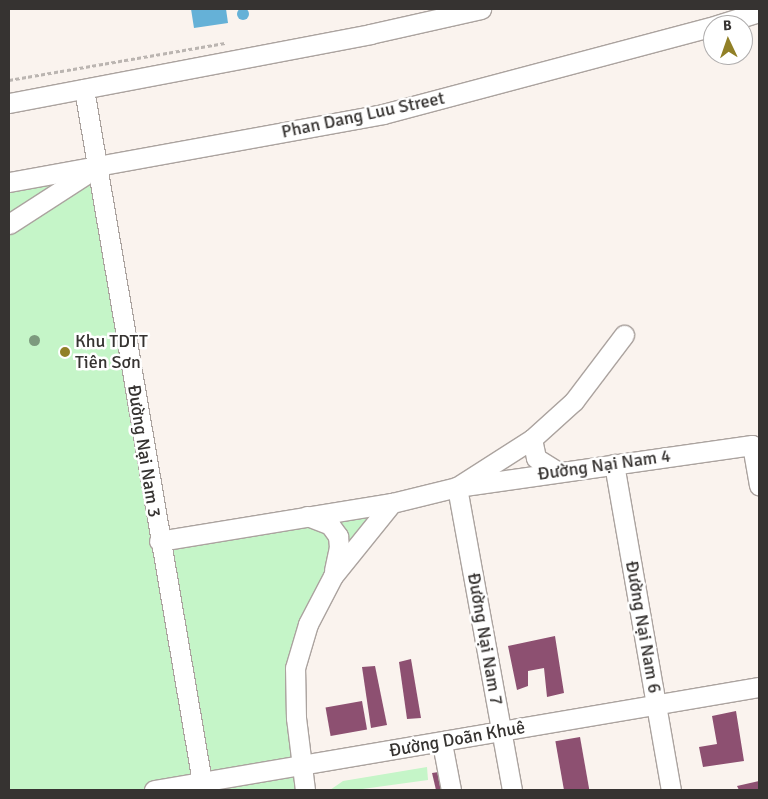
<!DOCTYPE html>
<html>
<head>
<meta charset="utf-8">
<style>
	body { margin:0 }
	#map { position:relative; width:768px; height:799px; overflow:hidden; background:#faf3ee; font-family:Signika,sans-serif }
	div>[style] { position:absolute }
	.green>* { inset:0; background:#c5f5c8 }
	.water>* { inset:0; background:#65b1d7 }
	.round { border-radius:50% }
	.building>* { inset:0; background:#8d5071; transform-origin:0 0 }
	.path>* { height:2.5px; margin-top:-1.25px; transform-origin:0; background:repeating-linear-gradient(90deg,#bbb5b1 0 4px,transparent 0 6.5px) }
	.roads { filter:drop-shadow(1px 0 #aba39f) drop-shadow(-1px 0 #aba39f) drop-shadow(0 1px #aba39f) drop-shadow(0 -1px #aba39f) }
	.minor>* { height:19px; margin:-9.5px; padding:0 9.5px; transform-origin:9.5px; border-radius:9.5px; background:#fff }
	.trees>* { width:11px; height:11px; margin:-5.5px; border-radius:50%; background:#7d9a7e }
	.dots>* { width:14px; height:14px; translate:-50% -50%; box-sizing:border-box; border:2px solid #fff; border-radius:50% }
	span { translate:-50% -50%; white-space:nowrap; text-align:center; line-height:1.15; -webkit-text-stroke:5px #fff; paint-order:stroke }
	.street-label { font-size:18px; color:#363331 }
	.poi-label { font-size:18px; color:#363331 }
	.left { translate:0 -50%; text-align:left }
	.frame { position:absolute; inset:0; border:10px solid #363331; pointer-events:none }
	.north { position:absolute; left:703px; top:15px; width:50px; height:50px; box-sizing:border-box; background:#fff; border:1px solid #afadad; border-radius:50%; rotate:357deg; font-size:14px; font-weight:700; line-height:20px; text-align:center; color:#363331 }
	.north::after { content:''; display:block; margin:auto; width:18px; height:22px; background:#918027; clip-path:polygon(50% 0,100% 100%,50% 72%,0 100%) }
</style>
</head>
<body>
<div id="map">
	<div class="green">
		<i style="clip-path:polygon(91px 178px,153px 547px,376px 513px,289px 668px,300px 790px,9px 790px,9px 191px)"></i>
		<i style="clip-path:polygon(427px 767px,428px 780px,355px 790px,330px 790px,343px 781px)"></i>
	</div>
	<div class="water">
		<i class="round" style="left:237px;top:8px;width:12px;height:12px"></i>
		<i style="clip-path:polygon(191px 9px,226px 9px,228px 23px,194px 28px)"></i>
	</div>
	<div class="building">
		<i style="clip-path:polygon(555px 636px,564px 693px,547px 697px,544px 668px,528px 671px,528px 686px,517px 690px,508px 646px)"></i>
		<i style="clip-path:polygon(411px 659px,421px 718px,407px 719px,399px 662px)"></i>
		<i style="clip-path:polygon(375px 666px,387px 725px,371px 728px,362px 667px)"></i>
		<i style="left:362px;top:701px;width:29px;height:37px;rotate:80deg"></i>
		<i style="clip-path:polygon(736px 711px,744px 761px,703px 767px,699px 747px,717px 744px,712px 716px)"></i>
		<i style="left:580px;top:737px;width:54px;height:25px;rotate:80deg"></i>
		<i style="clip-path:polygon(452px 770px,456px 790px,436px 790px,432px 773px)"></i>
		<i style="clip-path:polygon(759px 781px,759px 790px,739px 790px,737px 786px)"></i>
	</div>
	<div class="path">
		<i style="left:9px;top:80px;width:219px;rotate:-9.7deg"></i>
	</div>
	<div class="roads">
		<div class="minor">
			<i style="left:717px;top:25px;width:44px;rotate:-17.2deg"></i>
			<i style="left:84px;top:89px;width:703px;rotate:80.34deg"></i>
			<i style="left:9px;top:103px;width:368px;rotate:-10.8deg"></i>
			<i style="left:370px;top:34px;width:114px;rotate:-12.7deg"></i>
			<i style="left:9px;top:182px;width:380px;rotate:-10.3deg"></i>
			<i style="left:383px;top:114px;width:342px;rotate:-14.9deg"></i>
			<i style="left:9px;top:224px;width:90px;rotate:-32.8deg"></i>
			<i style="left:532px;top:439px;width:19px;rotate:78deg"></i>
			<i style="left:536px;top:458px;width:26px;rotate:32deg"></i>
			<i style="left:614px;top:464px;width:331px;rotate:80.1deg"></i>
			<i style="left:307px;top:516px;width:25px;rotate:21deg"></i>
			<i style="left:330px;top:525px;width:14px;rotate:54deg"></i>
			<i style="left:338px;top:536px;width:11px;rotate:85deg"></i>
			<i style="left:339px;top:547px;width:24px;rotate:102deg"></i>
			<i style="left:159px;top:541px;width:236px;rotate:-9.3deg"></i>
			<i style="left:442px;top:743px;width:48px;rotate:79.2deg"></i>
			<i style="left:154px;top:790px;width:614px;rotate:-9.66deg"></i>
			<i style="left:305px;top:790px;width:73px;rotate:-97.1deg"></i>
			<i style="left:296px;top:718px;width:50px;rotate:-91.1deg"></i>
			<i style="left:295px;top:668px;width:46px;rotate:-73.5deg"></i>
			<i style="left:308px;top:624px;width:54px;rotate:-62.5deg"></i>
			<i style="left:333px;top:576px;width:94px;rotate:-51.1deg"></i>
			<i style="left:392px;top:503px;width:67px;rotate:-13.8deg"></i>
			<i style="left:457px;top:487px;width:89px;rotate:-32.6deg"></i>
			<i style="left:532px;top:439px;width:57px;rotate:-42.1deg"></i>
			<i style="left:574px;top:401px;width:83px;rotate:-52.9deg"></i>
			<i style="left:512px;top:790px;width:308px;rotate:-100.3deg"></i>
			<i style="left:457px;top:487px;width:298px;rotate:-8.1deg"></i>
			<i style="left:752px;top:445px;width:41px;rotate:80.1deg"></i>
		</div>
	</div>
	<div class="trees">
		<i style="left:34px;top:340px"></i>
	</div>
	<div class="dots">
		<i style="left:65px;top:352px;background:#918027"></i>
	</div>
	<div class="street-label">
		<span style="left:363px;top:115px;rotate:-12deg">Phan Dang Luu Street</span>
		<span style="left:144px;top:451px;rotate:81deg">Đường Nại Nam 3</span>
		<span style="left:604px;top:465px;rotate:-8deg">Đường Nại Nam 4</span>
		<span style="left:643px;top:627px;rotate:80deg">Đường Nại Nam 6</span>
		<span style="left:485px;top:639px;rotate:80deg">Đường Nại Nam 7</span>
		<span style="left:457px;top:739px;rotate:-10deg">Đường Doãn Khuê</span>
	</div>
	<div class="poi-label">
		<span class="left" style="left:75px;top:352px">Khu TDTT<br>Tiên Sơn</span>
	</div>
	<div class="frame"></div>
	<div class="north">B</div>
</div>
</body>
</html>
